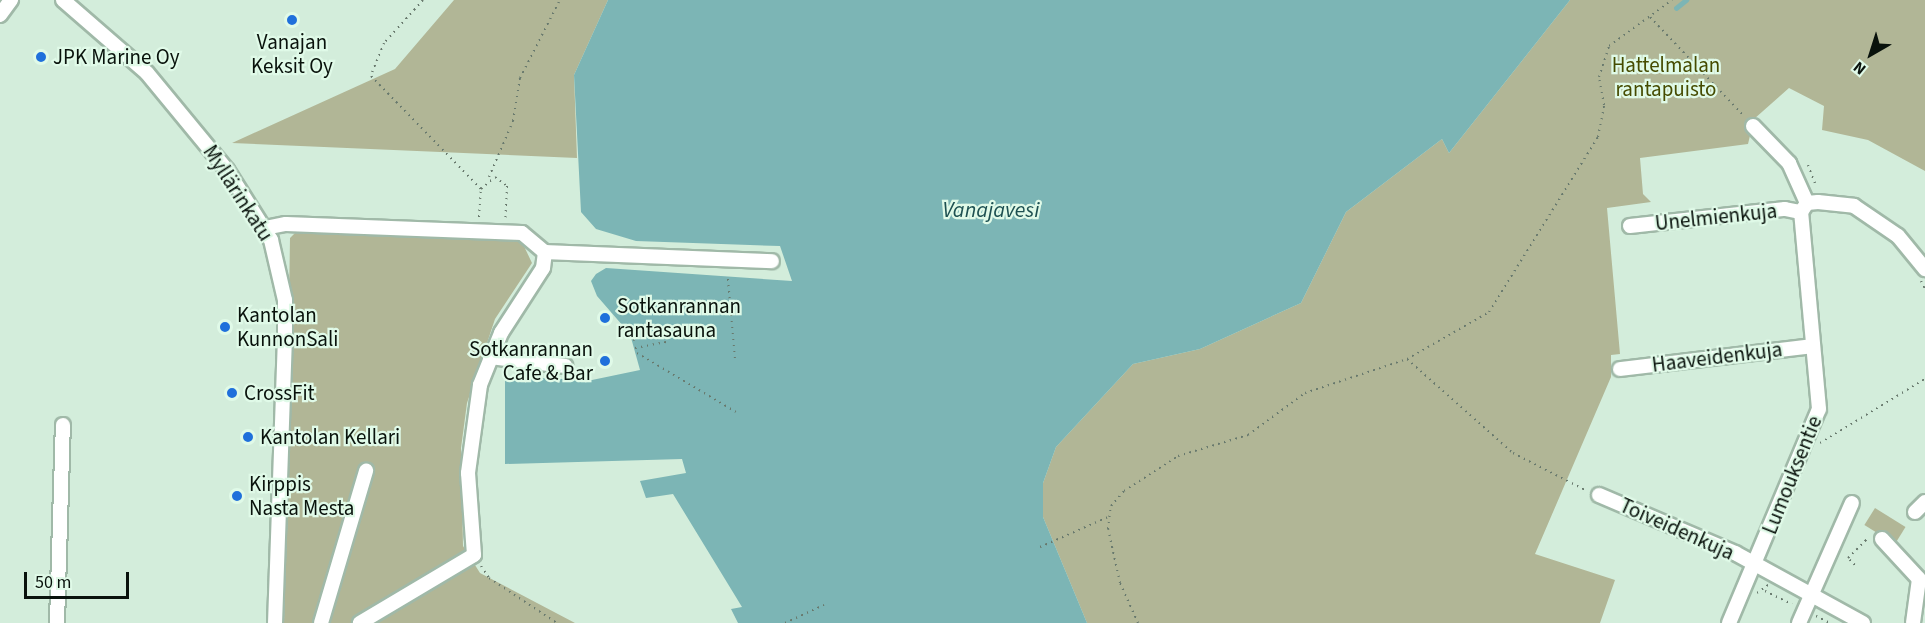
<!DOCTYPE html>
<html>
<head>
<meta charset="utf-8">
<style>
	body { margin:0 }
	#map { position:relative; width:1925px; height:623px; overflow:hidden; background:#d3eddb; font-family:"Source Sans 3",sans-serif }
	div>[style] { position:absolute }
	.green>* { inset:0; background:#b1b696; transform-origin:0 0 }
	.water>* { inset:0; background:#7cb5b5 }
	.stream>* { height:4.5px; margin:-2.25px; padding:0 2.25px; transform-origin:2.25px; border-radius:2.25px; background:#7cb5b5 }
	.path>* { height:2px; margin-top:-1px; transform-origin:0; background:repeating-linear-gradient(90deg,#68796d 0 1.5px,transparent 0 6px) }
	.roads { filter:drop-shadow(2px 0 #a0b9a8) drop-shadow(-2px 0 #a0b9a8) drop-shadow(0 2px #a0b9a8) drop-shadow(0 -2px #a0b9a8) }
	.minor>* { height:14px; margin:-7px; padding:0 7px; transform-origin:7px; border-radius:7px; background:#fff }
	.dots>* { width:16px; height:16px; translate:-50% -50%; box-sizing:border-box; border:3px solid #e0fae8; border-radius:50% }
	span { translate:-50% -50%; white-space:nowrap; text-align:center; line-height:1.15; -webkit-text-stroke:4.5px #e0fae8; paint-order:stroke }
	.poi-label { font-size:21px; color:#09120c }
	.left { translate:0 -50%; text-align:left }
	.right { translate:-100% -50%; text-align:right }
	.park-label { font-size:21px; color:#454b00 }
	.street-label { font-size:21px; color:#09120c }
	.water-label { font-size:22px; color:#1d5051; font-style:italic }
	.north { position:absolute; left:1841px; top:24px; width:60px; height:60px; -webkit-text-stroke:4px #e0fae8; paint-order:stroke; rotate:219deg; font-size:16px; font-weight:700; line-height:24px; text-align:center; color:#09120c }
	.north::after { content:''; display:block; margin:auto; width:21px; height:27px; background:#09120c; clip-path:polygon(50% 0,100% 100%,50% 72%,0 100%) }
	.scale { position:absolute; left:24px; top:572px; width:105px; height:27px; box-sizing:border-box; border:3px solid #09120c; border-top:0; padding-left:8px; font-size:18px; line-height:21px; white-space:nowrap; color:#09120c; -webkit-text-stroke:4px #e0fae8; paint-order:stroke }
</style>
</head>
<body>
<div id="map">
	<div class="green">
		<i style="clip-path:polygon(454px 0,608px 0,574px 75px,577px 158px,232px 143px,395px 69px)"></i>
		<i style="clip-path:polygon(1570px 0,1925px 0,1925px 171px,1868px 140px,1822px 130px,1824px 106px,1789px 88px,1754px 119px,1748px 144px,1640px 158px,1643px 194px,1651px 202px,1607px 208px,1620px 354px,1611px 355px,1611px 377px,1535px 554px,1615px 580px,1600px 623px,1087px 623px,1043px 517px,1043px 483px,1056px 447px,1133px 364px,1200px 349px,1301px 303px,1346px 212px,1442px 139px,1449px 153px)"></i>
		<i style="clip-path:polygon(297px 231px,414px 237px,484px 233px,522px 242px,532px 263px,495px 319px,467px 403px,461px 448px,463px 546px,480px 573px,575px 623px,284px 623px,290px 238px)"></i>
		<i style="left:1875px;top:508px;width:36px;height:20px;rotate:32deg"></i>
	</div>
	<div class="water">
		<i style="clip-path:polygon(608px 0,1570px 0,1449px 153px,1442px 139px,1346px 212px,1301px 303px,1200px 349px,1133px 364px,1056px 447px,1043px 483px,1043px 517px,1087px 623px,738px 623px,731px 609px,742px 607px,673px 494px,646px 498px,640px 481px,686px 473px,682px 459px,505px 464px,505px 377px,592px 380px,640px 370px,630px 334px,597px 296px,591px 281px,596px 274px,606px 268px,792px 281px,780px 246px,636px 241px,596px 229px,581px 212px,574px 75px)"></i>
	</div>
	<div class="stream">
		<i style="left:1676px;top:8px;width:13px;rotate:-39deg"></i>
	</div>
	<div class="path">
		<i style="left:423px;top:0;width:58px;rotate:132.2deg"></i>
		<i style="left:384px;top:43px;width:35px;rotate:112deg"></i>
		<i style="left:371px;top:76px;width:158px;rotate:45.8deg"></i>
		<i style="left:1650px;top:17px;width:138px;rotate:46.5deg"></i>
		<i style="left:1808px;top:165px;width:22px;rotate:69deg"></i>
		<i style="left:489px;top:177px;width:61px;rotate:-66.8deg"></i>
		<i style="left:513px;top:121px;width:44px;rotate:-80.8deg"></i>
		<i style="left:520px;top:78px;width:88px;rotate:-62.9deg"></i>
		<i style="left:479px;top:217px;width:28px;rotate:-86deg"></i>
		<i style="left:481px;top:189px;width:18px;rotate:-41deg"></i>
		<i style="left:495px;top:177px;width:15px;rotate:37deg"></i>
		<i style="left:507px;top:186px;width:33px;rotate:93deg"></i>
		<i style="left:728px;top:279px;width:80px;rotate:85deg"></i>
		<i style="left:1921px;top:281px;width:9px;rotate:63deg"></i>
		<i style="left:633px;top:340px;width:24px;rotate:-24deg"></i>
		<i style="left:635px;top:348px;width:33px;rotate:-11deg"></i>
		<i style="left:637px;top:353px;width:115px;rotate:30.8deg"></i>
		<i style="left:1407px;top:359px;width:142px;rotate:41.6deg"></i>
		<i style="left:1513px;top:453px;width:83px;rotate:27.2deg"></i>
		<i style="left:1820px;top:443px;width:123px;rotate:-31.4deg"></i>
		<i style="left:1040px;top:547px;width:74px;rotate:-23.8deg"></i>
		<i style="left:1855px;top:565px;width:10px;rotate:-135deg"></i>
		<i style="left:1848px;top:558px;width:28px;rotate:-45deg"></i>
		<i style="left:481px;top:566px;width:14px;rotate:56deg"></i>
		<i style="left:489px;top:578px;width:82px;rotate:33.5deg"></i>
		<i style="left:1765px;top:591px;width:30px;rotate:26deg"></i>
		<i style="left:1757px;top:593px;width:14px;rotate:-36deg"></i>
		<i style="left:1816px;top:616px;width:16px;rotate:27deg"></i>
		<i style="left:785px;top:623px;width:43px;rotate:-24.8deg"></i>
		<i style="left:1138px;top:623px;width:44px;rotate:-114.2deg"></i>
		<i style="left:1120px;top:583px;width:55px;rotate:-102.5deg"></i>
		<i style="left:1108px;top:529px;width:23px;rotate:-83deg"></i>
		<i style="left:1111px;top:506px;width:20px;rotate:-49deg"></i>
		<i style="left:1124px;top:491px;width:64px;rotate:-32.9deg"></i>
		<i style="left:1178px;top:456px;width:73px;rotate:-16.7deg"></i>
		<i style="left:1248px;top:435px;width:71px;rotate:-36.4deg"></i>
		<i style="left:1305px;top:393px;width:108px;rotate:-18.4deg"></i>
		<i style="left:1407px;top:359px;width:95px;rotate:-29.8deg"></i>
		<i style="left:1489px;top:312px;width:206px;rotate:-58.1deg"></i>
		<i style="left:1598px;top:137px;width:33px;rotate:-79deg"></i>
		<i style="left:1604px;top:105px;width:28px;rotate:-100deg"></i>
		<i style="left:1599px;top:77px;width:33px;rotate:-72deg"></i>
		<i style="left:1609px;top:46px;width:78px;rotate:-36.1deg"></i>
	</div>
	<div class="roads">
		<div class="minor">
			<i style="left:63px;top:0;width:111px;rotate:41deg"></i>
			<i style="left:147px;top:73px;width:126px;rotate:50.5deg"></i>
			<i style="left:227px;top:170px;width:83px;rotate:57.8deg"></i>
			<i style="left:271px;top:240px;width:62px;rotate:76.9deg"></i>
			<i style="left:285px;top:300px;width:37px;rotate:90deg"></i>
			<i style="left:285px;top:337px;width:286px;rotate:92deg"></i>
			<i style="left:0;top:15px;width:19px;rotate:-54deg"></i>
			<i style="left:1753px;top:126px;width:52px;rotate:45.8deg"></i>
			<i style="left:1789px;top:163px;width:44px;rotate:65.8deg"></i>
			<i style="left:1801px;top:212px;width:11px;rotate:-56deg"></i>
			<i style="left:1807px;top:203px;width:11px;rotate:-5deg"></i>
			<i style="left:1818px;top:202px;width:36px;rotate:6deg"></i>
			<i style="left:1854px;top:206px;width:53px;rotate:34.3deg"></i>
			<i style="left:1898px;top:236px;width:43px;rotate:50.7deg"></i>
			<i style="left:1630px;top:226px;width:156px;rotate:-6.3deg"></i>
			<i style="left:1785px;top:209px;width:16px;rotate:11deg"></i>
			<i style="left:265px;top:228px;width:21px;rotate:-11deg"></i>
			<i style="left:286px;top:224px;width:236px;rotate:2.2deg"></i>
			<i style="left:522px;top:233px;width:30px;rotate:40deg"></i>
			<i style="left:545px;top:252px;width:16px;rotate:97deg"></i>
			<i style="left:543px;top:268px;width:77px;rotate:122.9deg"></i>
			<i style="left:501px;top:333px;width:56px;rotate:112deg"></i>
			<i style="left:480px;top:385px;width:89px;rotate:97.8deg"></i>
			<i style="left:468px;top:473px;width:82px;rotate:85.8deg"></i>
			<i style="left:474px;top:555px;width:133px;rotate:149.2deg"></i>
			<i style="left:545px;top:252px;width:227px;rotate:2.3deg"></i>
			<i style="left:490px;top:357px;width:76px;rotate:6.8deg"></i>
			<i style="left:1620px;top:369px;width:194px;rotate:-6.8deg"></i>
			<i style="left:1599px;top:495px;width:148px;rotate:23.1deg"></i>
			<i style="left:1735px;top:553px;width:146px;rotate:28.7deg"></i>
			<i style="left:1915px;top:512px;width:14px;rotate:-45deg"></i>
			<i style="left:1882px;top:539px;width:54px;rotate:47.2deg"></i>
			<i style="left:1919px;top:579px;width:44px;rotate:97.8deg"></i>
			<i style="left:57px;top:623px;width:198px;rotate:-88.3deg"></i>
			<i style="left:321px;top:623px;width:159px;rotate:-73.5deg"></i>
			<i style="left:1729px;top:623px;width:232px;rotate:-67.2deg"></i>
			<i style="left:1819px;top:409px;width:198px;rotate:-95.2deg"></i>
			<i style="left:1799px;top:623px;width:131px;rotate:-66.2deg"></i>
		</div>
	</div>
	<div class="dots">
		<i style="left:292px;top:20px;background:#1f70db"></i>
		<i style="left:41px;top:57px;background:#1f70db"></i>
		<i style="left:605px;top:318px;background:#1f70db"></i>
		<i style="left:225px;top:327px;background:#1f70db"></i>
		<i style="left:605px;top:361px;background:#1f70db"></i>
		<i style="left:232px;top:393px;background:#1f70db"></i>
		<i style="left:248px;top:437px;background:#1f70db"></i>
		<i style="left:237px;top:496px;background:#1f70db"></i>
	</div>
	<div class="poi-label">
		<span style="left:292px;top:54px">Vanajan<br>Keksit Oy</span>
		<span class="left" style="left:53px;top:57px">JPK Marine Oy</span>
		<span class="left" style="left:617px;top:318px">Sotkanrannan<br>rantasauna</span>
		<span class="left" style="left:237px;top:327px">Kantolan<br>KunnonSali</span>
		<span class="right" style="left:593px;top:361px">Sotkanrannan<br>Cafe &amp; Bar</span>
		<span class="left" style="left:244px;top:393px">CrossFit</span>
		<span class="left" style="left:260px;top:437px">Kantolan Kellari</span>
		<span class="left" style="left:249px;top:496px">Kirppis<br>Nasta Mesta</span>
	</div>
	<div class="park-label">
		<span style="left:1666px;top:77px">Hattelmalan<br>rantapuisto</span>
	</div>
	<div class="street-label">
		<span style="left:238px;top:193px;rotate:57deg">Myllärinkatu</span>
		<span style="left:1716px;top:217px;rotate:-6deg">Unelmienkuja</span>
		<span style="left:1717px;top:357px;rotate:-7deg">Haaveidenkuja</span>
		<span style="left:1792px;top:475px;rotate:-68deg">Lumouksentie</span>
		<span style="left:1677px;top:529px;rotate:24deg">Toiveidenkuja</span>
	</div>
	<div class="water-label">
		<span style="left:991px;top:211px">Vanajavesi</span>
	</div>
	<div class="north">N</div>
	<div class="scale">50 m</div>
</div>
</body>
</html>
